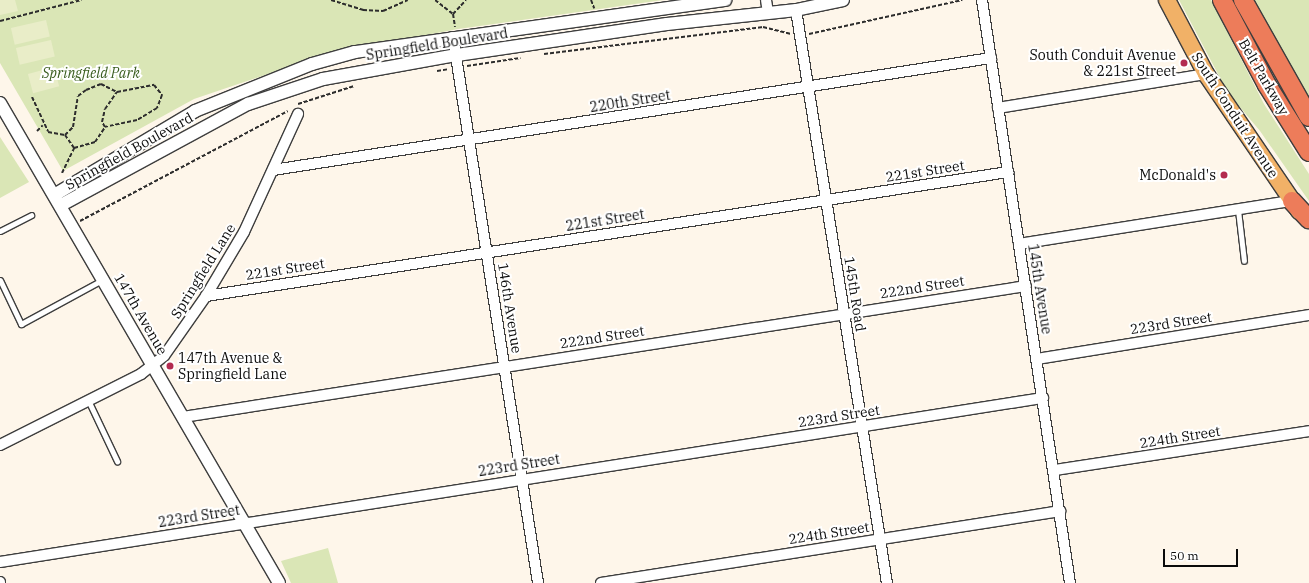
<!DOCTYPE html>
<html>
<head>
<meta charset="utf-8">
<style>
	body { margin:0 }
	#map { position:relative; width:1309px; height:583px; overflow:hidden; background:#fef6ea; font-family:"IBM Plex Serif",serif }
	div>[style] { position:absolute }
	.green>* { inset:0; background:#dae6b6 }
	.pitch>* { inset:0; background:#e9edc8; transform-origin:0 0 }
	.path>* { height:2px; margin-top:-1px; transform-origin:0; background:repeating-linear-gradient(90deg,#2d2d2d 0 4px,transparent 0 6px) }
	.roads { filter:drop-shadow(1px 0 #3e3e3e) drop-shadow(-1px 0 #3e3e3e) drop-shadow(0 1px #3e3e3e) drop-shadow(0 -1px #3e3e3e) }
	.service>* { height:5px; margin:-2.5px; padding:0 2.5px; transform-origin:2.5px; border-radius:2.5px; background:#fff }
	.minor>* { height:10px; margin:-5px; padding:0 5px; transform-origin:5px; border-radius:5px; background:#fff }
	.tertiary>* { height:12px; margin:-6px; padding:0 6px; transform-origin:6px; border-radius:6px; background:#fff }
	.primary>* { height:16px; margin:-8px; padding:0 8px; transform-origin:8px; border-radius:8px; background:#f1b167 }
	.motorway>* { height:18px; margin:-9px; padding:0 9px; transform-origin:9px; border-radius:9px; background:#ed7c5a }
	.dots>* { width:11px; height:11px; translate:-50% -50%; box-sizing:border-box; border:2px solid #fff; border-radius:50% }
	span { translate:-50% -50%; white-space:nowrap; text-align:center; line-height:1.15; -webkit-text-stroke:4px #fff; paint-order:stroke }
	.street-label { font-size:14px; color:#0b0b0b }
	.poi-label { font-size:14px; color:#0b0b0b }
	.right { translate:-100% -50%; text-align:right }
	.left { translate:0 -50%; text-align:left }
	.park-label { font-size:14px; color:#3b5e20; font-style:italic }
	.scale { position:absolute; left:1163px; top:549px; width:75px; height:18px; box-sizing:border-box; border:2px solid #0b0b0b; border-top:0; padding-left:5px; font-size:12px; line-height:14px; white-space:nowrap; color:#0b0b0b; -webkit-text-stroke:3px #fff; paint-order:stroke }
</style>
</head>
<body>
<div id="map">
	<div class="green">
		<i style="clip-path:polygon(0 0,663px 0,458px 29px,327px 54px,194px 99px,63px 171px,0 63px)"></i>
		<i style="clip-path:polygon(1179px 0,1211px 0,1264px 104px,1309px 174px,1309px 201px,1260px 131px,1228px 93px)"></i>
		<i style="clip-path:polygon(1253px 0,1309px 0,1309px 102px)"></i>
		<i style="clip-path:polygon(0 137px,29px 182px,0 198px)"></i>
		<i style="clip-path:polygon(328px 548px,338px 583px,291px 583px,281px 561px)"></i>
	</div>
	<div class="pitch">
		<i style="clip-path:polygon(0 0,15px 0,18px 11px,0 15px)"></i>
		<i style="left:46px;top:20px;width:17px;height:36px;rotate:77deg"></i>
		<i style="left:51px;top:40px;width:17px;height:36px;rotate:77deg"></i>
		<i style="left:54px;top:67px;width:20px;height:27px;rotate:75deg"></i>
	</div>
	<div class="path">
		<i style="left:331px;top:0;width:34px;rotate:17deg"></i>
		<i style="left:363px;top:10px;width:20px;rotate:3deg"></i>
		<i style="left:383px;top:11px;width:27px;rotate:-24deg"></i>
		<i style="left:435px;top:0;width:23px;rotate:38deg"></i>
		<i style="left:453px;top:14px;width:13px;rotate:81deg"></i>
		<i style="left:591px;top:0;width:9px;rotate:69deg"></i>
		<i style="left:453px;top:14px;width:19px;rotate:-47deg"></i>
		<i style="left:0;top:21px;width:84px;rotate:-14.5deg"></i>
		<i style="left:809px;top:34px;width:157px;rotate:-12.5deg"></i>
		<i style="left:544px;top:54px;width:221px;rotate:-7deg"></i>
		<i style="left:763px;top:27px;width:29px;rotate:14deg"></i>
		<i style="left:467px;top:66px;width:54px;rotate:-8.6deg"></i>
		<i style="left:437px;top:71px;width:12px;rotate:-9deg"></i>
		<i style="left:154px;top:85px;width:13px;rotate:51deg"></i>
		<i style="left:162px;top:95px;width:14px;rotate:111deg"></i>
		<i style="left:157px;top:108px;width:23px;rotate:149deg"></i>
		<i style="left:137px;top:120px;width:33px;rotate:168deg"></i>
		<i style="left:105px;top:127px;width:6px;rotate:-121deg"></i>
		<i style="left:102px;top:122px;width:13px;rotate:-77deg"></i>
		<i style="left:105px;top:109px;width:21px;rotate:-55deg"></i>
		<i style="left:117px;top:92px;width:38px;rotate:-11deg"></i>
		<i style="left:32px;top:97px;width:38px;rotate:65deg"></i>
		<i style="left:48px;top:132px;width:17px;rotate:10deg"></i>
		<i style="left:65px;top:135px;width:11px;rotate:-45deg"></i>
		<i style="left:73px;top:127px;width:31px;rotate:-81deg"></i>
		<i style="left:78px;top:96px;width:10px;rotate:-37deg"></i>
		<i style="left:86px;top:90px;width:16px;rotate:-22deg"></i>
		<i style="left:101px;top:84px;width:18px;rotate:27deg"></i>
		<i style="left:298px;top:104px;width:59px;rotate:-17.8deg"></i>
		<i style="left:37px;top:131px;width:8px;rotate:-45deg"></i>
		<i style="left:65px;top:135px;width:16px;rotate:55deg"></i>
		<i style="left:74px;top:148px;width:22px;rotate:-16deg"></i>
		<i style="left:95px;top:142px;width:18px;rotate:-56deg"></i>
		<i style="left:62px;top:173px;width:28px;rotate:-64deg"></i>
		<i style="left:80px;top:221px;width:235px;rotate:-27.9deg"></i>
	</div>
	<div class="roads">
		<div class="service">
			<i style="left:1238px;top:210px;width:51px;rotate:83.3deg"></i>
			<i style="left:0;top:231px;width:35px;rotate:-27deg"></i>
			<i style="left:0;top:280px;width:49px;rotate:64.5deg"></i>
			<i style="left:21px;top:324px;width:92px;rotate:-28.5deg"></i>
			<i style="left:88px;top:400px;width:68px;rotate:64.6deg"></i>
		</div>
		<div class="minor">
			<i style="left:766px;top:0;width:13px;rotate:81deg"></i>
			<i style="left:982px;top:0;width:590px;rotate:81.42deg"></i>
			<i style="left:796px;top:10px;width:580px;rotate:80.98deg"></i>
			<i style="left:453px;top:37px;width:553px;rotate:81.15deg"></i>
			<i style="left:998px;top:108px;width:211px;rotate:-9.3deg"></i>
			<i style="left:273px;top:170px;width:727px;rotate:-8.87deg"></i>
			<i style="left:1019px;top:244px;width:276px;rotate:-9deg"></i>
			<i style="left:206px;top:296px;width:812px;rotate:-8.79deg"></i>
			<i style="left:1037px;top:359px;width:276px;rotate:-9.2deg"></i>
			<i style="left:183px;top:417px;width:853px;rotate:-8.83deg"></i>
			<i style="left:0;top:445px;width:158px;rotate:-26.7deg"></i>
			<i style="left:141px;top:374px;width:29px;rotate:-38deg"></i>
			<i style="left:164px;top:356px;width:73px;rotate:-55deg"></i>
			<i style="left:206px;top:296px;width:74px;rotate:-59.3deg"></i>
			<i style="left:244px;top:232px;width:130px;rotate:-65.4deg"></i>
			<i style="left:1055px;top:470px;width:257px;rotate:-8.7deg"></i>
			<i style="left:0;top:562px;width:1056px;rotate:-8.94deg"></i>
			<i style="left:0;top:582px;width:1px;rotate:90deg"></i>
			<i style="left:601px;top:583px;width:465px;rotate:-8.9deg"></i>
		</div>
		<div class="tertiary">
			<i style="left:0;top:103px;width:555px;rotate:59.83deg"></i>
			<i style="left:56px;top:194px;width:162px;rotate:-30.8deg"></i>
			<i style="left:195px;top:111px;width:126px;rotate:-21.9deg"></i>
			<i style="left:312px;top:64px;width:45px;rotate:-15.6deg"></i>
			<i style="left:355px;top:52px;width:374px;rotate:-8deg"></i>
			<i style="left:61px;top:205px;width:213px;rotate:-28.4deg"></i>
			<i style="left:248px;top:104px;width:79px;rotate:-18.4deg"></i>
			<i style="left:323px;top:79px;width:136px;rotate:-10.2deg"></i>
			<i style="left:457px;top:55px;width:212px;rotate:-8.4deg"></i>
			<i style="left:667px;top:24px;width:130px;rotate:-6.2deg"></i>
			<i style="left:796px;top:10px;width:48px;rotate:-12deg"></i>
		</div>
		<div class="primary">
			<i style="left:1167px;top:0;width:84px;rotate:62.2deg"></i>
			<i style="left:1206px;top:74px;width:166px;rotate:55.8deg"></i>
		</div>
		<div class="motorway">
			<i style="left:1222px;top:0;width:96px;rotate:62.1deg"></i>
			<i style="left:1267px;top:85px;width:79px;rotate:57.9deg"></i>
			<i style="left:1243px;top:0;width:134px;rotate:60.6deg"></i>
			<i style="left:1292px;top:201px;width:25px;rotate:47deg"></i>
		</div>
	</div>
	<div class="dots">
		<i style="left:1184px;top:63px;background:#b32b50"></i>
		<i style="left:1224px;top:175px;background:#b32b50"></i>
		<i style="left:170px;top:366px;background:#b32b50"></i>
	</div>
	<div class="street-label">
		<span style="left:437px;top:44px;rotate:-9deg">Springfield Boulevard</span>
		<span style="left:1264px;top:77px;rotate:60deg">Belt Parkway</span>
		<span style="left:630px;top:101px;rotate:-9deg">220th Street</span>
		<span style="left:1235px;top:115px;rotate:57deg">South Conduit Avenue</span>
		<span style="left:129px;top:151px;rotate:-29deg">Springfield Boulevard</span>
		<span style="left:925px;top:171px;rotate:-9deg">221st Street</span>
		<span style="left:605px;top:220px;rotate:-9deg">221st Street</span>
		<span style="left:285px;top:269px;rotate:-9deg">221st Street</span>
		<span style="left:203px;top:271px;rotate:-58deg">Springfield Lane</span>
		<span style="left:922px;top:287px;rotate:-9deg">222nd Street</span>
		<span style="left:1040px;top:289px;rotate:81deg">145th Avenue</span>
		<span style="left:855px;top:294px;rotate:81deg">145th Road</span>
		<span style="left:510px;top:308px;rotate:81deg">146th Avenue</span>
		<span style="left:141px;top:314px;rotate:60deg">147th Avenue</span>
		<span style="left:1171px;top:323px;rotate:-9deg">223rd Street</span>
		<span style="left:602px;top:337px;rotate:-9deg">222nd Street</span>
		<span style="left:839px;top:416px;rotate:-9deg">223rd Street</span>
		<span style="left:1180px;top:437px;rotate:-9deg">224th Street</span>
		<span style="left:519px;top:465px;rotate:-9deg">223rd Street</span>
		<span style="left:199px;top:516px;rotate:-9deg">223rd Street</span>
		<span style="left:829px;top:533px;rotate:-9deg">224th Street</span>
	</div>
	<div class="poi-label">
		<span class="right" style="left:1176px;top:63px">South Conduit Avenue<br>&amp; 221st Street</span>
		<span class="right" style="left:1216px;top:175px">McDonald's</span>
		<span class="left" style="left:178px;top:366px">147th Avenue &amp;<br>Springfield Lane</span>
	</div>
	<div class="park-label">
		<span style="left:91px;top:73px">Springfield Park</span>
	</div>
	<div class="scale">50 m</div>
</div>
</body>
</html>
